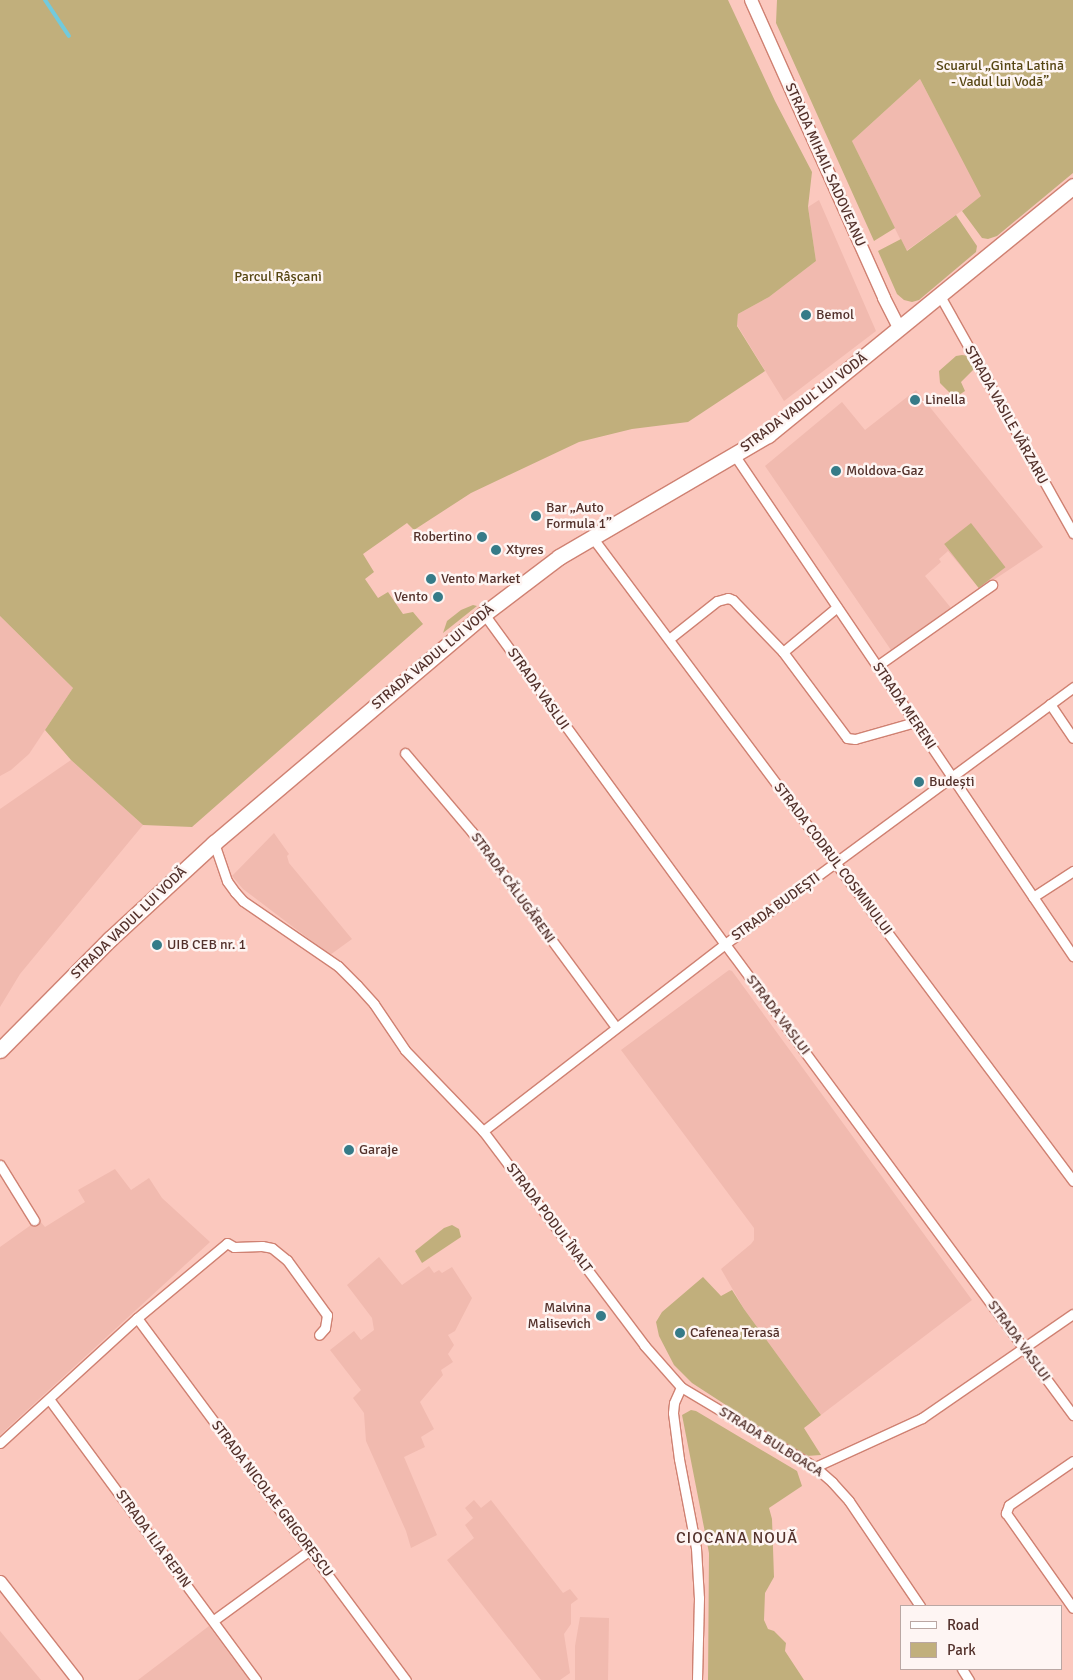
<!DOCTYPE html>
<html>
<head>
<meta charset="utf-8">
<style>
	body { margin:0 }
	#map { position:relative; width:1073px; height:1680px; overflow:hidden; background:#fbc8be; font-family:Signika,sans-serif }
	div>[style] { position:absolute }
	.built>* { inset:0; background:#f1baaf }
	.green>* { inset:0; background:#c1af7c; transform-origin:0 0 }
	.stream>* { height:4px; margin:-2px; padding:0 2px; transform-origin:2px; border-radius:2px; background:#72cadc }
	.roads { filter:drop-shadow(1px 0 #cf8172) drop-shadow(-1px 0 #cf8172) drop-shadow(0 1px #cf8172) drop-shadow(0 -1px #cf8172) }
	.minor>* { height:9px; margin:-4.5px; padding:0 4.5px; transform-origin:4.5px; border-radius:4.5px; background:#fff }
	.tertiary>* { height:11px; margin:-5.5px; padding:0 5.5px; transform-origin:5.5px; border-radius:5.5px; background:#fff }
	.secondary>* { height:12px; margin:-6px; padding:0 6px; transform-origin:6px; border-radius:6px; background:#fff }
	.primary>* { height:15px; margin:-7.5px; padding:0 7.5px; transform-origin:7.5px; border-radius:7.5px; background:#fff }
	.dots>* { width:14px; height:14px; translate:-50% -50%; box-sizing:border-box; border:2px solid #fef5f3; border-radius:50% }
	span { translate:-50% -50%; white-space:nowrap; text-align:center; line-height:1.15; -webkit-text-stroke:5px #fef5f3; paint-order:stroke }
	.park-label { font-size:14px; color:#564613 }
	.street-label { font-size:14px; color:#53312b }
	.poi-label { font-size:14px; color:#53312b }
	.left { translate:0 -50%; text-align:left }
	.right { translate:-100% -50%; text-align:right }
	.quarter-label { font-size:16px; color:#53312b; letter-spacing:1px }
	.legend { position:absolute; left:900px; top:1605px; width:162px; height:65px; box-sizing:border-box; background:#fef5f3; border:1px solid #baa7a3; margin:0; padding:6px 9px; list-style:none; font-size:15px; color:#53312b }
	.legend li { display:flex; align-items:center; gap:10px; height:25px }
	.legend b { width:25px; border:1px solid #baa7a3 }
</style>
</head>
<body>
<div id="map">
	<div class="built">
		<i style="clip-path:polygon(920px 79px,982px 196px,906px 251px,852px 141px)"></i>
		<i style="clip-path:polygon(819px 200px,876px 331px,784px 401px,737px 325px,738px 314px,769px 297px,816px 261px,808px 207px)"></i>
		<i style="clip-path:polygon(916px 390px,1043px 547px,980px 589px,948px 551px,939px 559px,941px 562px,925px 576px,951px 608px,891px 650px,765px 466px,842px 402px,865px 430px)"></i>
		<i style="clip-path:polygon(0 616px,73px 688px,29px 754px,11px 770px,0 776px)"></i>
		<i style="clip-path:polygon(71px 760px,143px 825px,20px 974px,0 1007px,0 809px)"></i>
		<i style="clip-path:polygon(274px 833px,289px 854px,287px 856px,289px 863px,352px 939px,330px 955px,243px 889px,232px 876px)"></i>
		<i style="clip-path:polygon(729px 970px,732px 971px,972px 1300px,821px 1415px,744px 1309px,721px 1269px,751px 1244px,754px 1240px,754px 1228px,621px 1050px)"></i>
		<i style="clip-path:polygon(115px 1169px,131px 1190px,149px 1178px,162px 1198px,210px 1242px,0 1435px,0 1247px,31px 1225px,40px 1221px,45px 1227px,85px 1202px,78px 1190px)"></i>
		<i style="clip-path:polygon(379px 1257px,402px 1285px,429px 1266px,434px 1273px,439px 1270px,442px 1273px,452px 1267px,472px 1298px,455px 1331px,448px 1335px,454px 1345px,448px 1354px,453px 1362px,441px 1370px,443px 1375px,420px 1402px,434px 1429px,421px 1437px,425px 1447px,404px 1457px,437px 1535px,411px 1548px,406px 1531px,366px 1441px,364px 1413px,353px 1398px,361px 1390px,330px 1350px,354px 1331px,361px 1340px,374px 1330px,372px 1318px,347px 1285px)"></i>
		<i style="clip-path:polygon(474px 1500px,481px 1508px,491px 1500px,563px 1593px,570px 1589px,578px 1599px,571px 1604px,571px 1624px,564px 1634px,570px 1673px,560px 1680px,541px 1680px,447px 1560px,474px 1538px,465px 1525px,473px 1518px,465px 1508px)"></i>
		<i style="clip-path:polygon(580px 1617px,609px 1618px,608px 1680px,575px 1680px,575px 1646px)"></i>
		<i style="clip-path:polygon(209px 1626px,249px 1680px,138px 1680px)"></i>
		<i style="clip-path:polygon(0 1631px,41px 1680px,0 1680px)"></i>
	</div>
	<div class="green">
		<i style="clip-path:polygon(0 0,728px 0,775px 101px,812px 172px,808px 207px,816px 261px,769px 297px,738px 314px,737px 326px,765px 371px,688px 422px,632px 429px,579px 442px,471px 493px,414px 530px,407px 523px,363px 554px,374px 572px,365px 579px,378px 598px,388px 592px,403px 614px,413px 612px,423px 624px,192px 827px,143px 825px,71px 760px,45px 730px,73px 688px,0 616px)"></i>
		<i style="clip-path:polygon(777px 0,1073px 0,1073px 173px,997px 236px,988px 239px,982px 238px,962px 211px,981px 196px,920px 79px,852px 141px,895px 228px,874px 241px,776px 23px)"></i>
		<i style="clip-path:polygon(956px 215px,977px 246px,976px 252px,919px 300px,912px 302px,904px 300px,897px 294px,878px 251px,901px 239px,907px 251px)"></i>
		<i style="clip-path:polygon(962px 355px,969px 356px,975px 368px,961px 382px,965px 391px,959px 395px,952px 395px,940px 383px,939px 371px,956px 356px)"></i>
		<i style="left:971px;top:523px;width:56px;height:34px;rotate:52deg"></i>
		<i style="clip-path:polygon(473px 605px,477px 606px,443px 633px,447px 621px,461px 610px)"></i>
		<i style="clip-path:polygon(452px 1225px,459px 1229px,461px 1237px,422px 1263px,415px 1251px,444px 1228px)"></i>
		<i style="clip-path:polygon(703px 1277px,721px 1296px,732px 1290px,744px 1309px,821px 1415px,804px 1428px,821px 1455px,806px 1456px,792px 1448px,692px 1383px,674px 1365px,659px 1336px,656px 1322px,662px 1312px)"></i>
		<i style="clip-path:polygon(691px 1410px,696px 1411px,797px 1471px,802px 1486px,769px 1508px,772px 1519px,774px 1577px,765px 1593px,764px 1620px,768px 1629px,774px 1631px,786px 1643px,785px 1651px,804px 1680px,708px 1680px,709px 1553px,682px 1415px)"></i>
	</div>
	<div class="stream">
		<i style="left:45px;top:0;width:43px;rotate:56.3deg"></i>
	</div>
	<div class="roads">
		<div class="minor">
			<i style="left:940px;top:296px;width:272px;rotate:60.7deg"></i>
			<i style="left:735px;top:456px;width:604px;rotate:55.94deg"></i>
			<i style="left:592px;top:537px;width:804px;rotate:53.24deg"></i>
			<i style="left:484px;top:614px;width:409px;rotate:53.9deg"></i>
			<i style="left:725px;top:944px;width:586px;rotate:53.54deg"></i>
			<i style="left:669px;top:639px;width:61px;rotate:-38.4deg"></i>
			<i style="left:717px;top:601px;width:11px;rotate:-15deg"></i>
			<i style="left:728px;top:598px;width:5px;rotate:22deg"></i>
			<i style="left:733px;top:600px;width:72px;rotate:46.1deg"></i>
			<i style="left:783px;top:652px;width:70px;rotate:-39.8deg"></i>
			<i style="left:783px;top:652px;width:107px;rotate:53.3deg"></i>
			<i style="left:847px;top:738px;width:8px;rotate:7deg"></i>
			<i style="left:855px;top:739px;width:62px;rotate:-15.8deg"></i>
			<i style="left:877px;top:666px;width:141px;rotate:-35.2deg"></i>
			<i style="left:1050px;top:704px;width:41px;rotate:55.9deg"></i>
			<i style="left:405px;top:753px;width:104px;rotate:49.7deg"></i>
			<i style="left:472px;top:832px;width:242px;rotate:53.6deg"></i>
			<i style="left:214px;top:843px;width:40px;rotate:71.1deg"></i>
			<i style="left:227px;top:881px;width:14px;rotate:54deg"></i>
			<i style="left:235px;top:892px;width:12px;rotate:48deg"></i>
			<i style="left:243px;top:901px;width:115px;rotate:34.4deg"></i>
			<i style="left:338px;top:966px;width:27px;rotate:45deg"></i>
			<i style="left:357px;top:985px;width:25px;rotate:48deg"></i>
			<i style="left:374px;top:1004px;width:55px;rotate:56deg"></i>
			<i style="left:405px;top:1050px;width:112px;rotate:46.1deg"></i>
			<i style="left:483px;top:1131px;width:268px;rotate:53deg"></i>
			<i style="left:644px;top:1345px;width:56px;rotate:48.6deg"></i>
			<i style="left:681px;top:1387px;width:156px;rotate:30.8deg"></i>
			<i style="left:815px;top:1467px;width:23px;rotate:41deg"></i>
			<i style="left:832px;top:1482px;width:25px;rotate:48deg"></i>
			<i style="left:849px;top:1501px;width:127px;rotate:55.9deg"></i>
			<i style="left:1033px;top:897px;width:48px;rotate:-33deg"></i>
			<i style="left:483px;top:1131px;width:306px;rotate:-37.7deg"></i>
			<i style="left:725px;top:944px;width:433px;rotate:-36.4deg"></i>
			<i style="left:0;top:1165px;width:65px;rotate:58.3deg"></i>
			<i style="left:137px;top:1318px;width:451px;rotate:53.4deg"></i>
			<i style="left:681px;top:1387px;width:17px;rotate:114deg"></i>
			<i style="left:674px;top:1403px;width:10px;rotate:96deg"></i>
			<i style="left:673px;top:1413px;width:46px;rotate:82.6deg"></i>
			<i style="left:679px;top:1459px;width:91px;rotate:79.2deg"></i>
			<i style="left:696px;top:1548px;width:50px;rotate:86.6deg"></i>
			<i style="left:699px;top:1598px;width:82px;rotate:91.4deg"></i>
			<i style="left:49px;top:1399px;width:349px;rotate:53.6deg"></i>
			<i style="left:0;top:1443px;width:185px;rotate:-42.4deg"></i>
			<i style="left:137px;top:1318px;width:117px;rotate:-39.8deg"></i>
			<i style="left:227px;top:1243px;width:8px;rotate:30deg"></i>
			<i style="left:234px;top:1247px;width:28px;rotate:-2deg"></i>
			<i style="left:262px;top:1246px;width:10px;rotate:11deg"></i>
			<i style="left:272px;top:1248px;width:19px;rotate:39deg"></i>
			<i style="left:287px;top:1260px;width:68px;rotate:54deg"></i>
			<i style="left:327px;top:1315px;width:13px;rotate:99deg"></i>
			<i style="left:325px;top:1328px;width:9px;rotate:131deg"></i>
			<i style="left:1073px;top:1461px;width:78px;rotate:145.5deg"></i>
			<i style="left:1009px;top:1505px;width:9px;rotate:111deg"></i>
			<i style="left:1006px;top:1513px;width:116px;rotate:54.8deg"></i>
			<i style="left:815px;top:1467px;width:118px;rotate:-24.6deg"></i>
			<i style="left:922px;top:1418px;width:183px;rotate:-34.6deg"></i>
			<i style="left:214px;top:1620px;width:119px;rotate:-36.1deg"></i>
			<i style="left:962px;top:1669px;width:13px;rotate:58deg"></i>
		</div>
		<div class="tertiary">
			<i style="left:0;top:1581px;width:125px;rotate:52.1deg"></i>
		</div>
		<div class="secondary">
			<i style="left:751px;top:0;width:326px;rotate:65.9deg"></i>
			<i style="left:884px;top:298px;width:35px;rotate:63deg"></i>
		</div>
		<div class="primary">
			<i style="left:0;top:1050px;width:156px;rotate:-45.3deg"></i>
			<i style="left:110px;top:939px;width:142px;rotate:-42.7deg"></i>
			<i style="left:214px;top:843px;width:354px;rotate:-40.3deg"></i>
			<i style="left:484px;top:614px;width:94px;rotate:-37.2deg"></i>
			<i style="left:559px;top:557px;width:242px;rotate:-30.3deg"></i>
			<i style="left:768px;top:435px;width:394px;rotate:-39.2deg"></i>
		</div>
	</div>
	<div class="dots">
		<i style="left:806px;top:315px;background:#367b88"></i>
		<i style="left:915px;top:400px;background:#367b88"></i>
		<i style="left:836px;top:471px;background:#367b88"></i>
		<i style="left:536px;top:516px;background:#367b88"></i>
		<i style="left:482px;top:537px;background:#367b88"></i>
		<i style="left:496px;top:550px;background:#367b88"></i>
		<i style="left:431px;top:579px;background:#367b88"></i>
		<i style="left:438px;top:597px;background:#367b88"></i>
		<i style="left:919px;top:782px;background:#367b88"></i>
		<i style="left:157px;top:945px;background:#367b88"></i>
		<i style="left:349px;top:1150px;background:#367b88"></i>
		<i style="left:601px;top:1316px;background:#367b88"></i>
		<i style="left:680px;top:1333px;background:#367b88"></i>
	</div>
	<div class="park-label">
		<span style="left:1000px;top:74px">Scuarul „Ginta Latină<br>- Vadul lui Vodă”</span>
		<span style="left:278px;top:277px">Parcul Râșcani</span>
	</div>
	<div class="street-label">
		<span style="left:825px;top:165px;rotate:66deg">STRADA MIHAIL SADOVEANU</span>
		<span style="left:804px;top:403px;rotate:-37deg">STRADA VADUL LUI VODĂ</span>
		<span style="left:1006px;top:415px;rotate:61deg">STRADA VASILE VĂRZARU</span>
		<span style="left:433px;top:657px;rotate:-40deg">STRADA VADUL LUI VODĂ</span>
		<span style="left:538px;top:689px;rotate:55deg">STRADA VASLUI</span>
		<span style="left:904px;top:706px;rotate:56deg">STRADA MERENI</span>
		<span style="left:833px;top:859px;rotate:53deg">STRADA CODRUL COSMINULUI</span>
		<span style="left:513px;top:888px;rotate:54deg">STRADA CĂLUGĂRENI</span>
		<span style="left:776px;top:907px;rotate:-36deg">STRADA BUDEȘTI</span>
		<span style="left:129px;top:923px;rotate:-44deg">STRADA VADUL LUI VODĂ</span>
		<span style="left:778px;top:1015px;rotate:53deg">STRADA VASLUI</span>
		<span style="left:549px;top:1218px;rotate:53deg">STRADA PODUL ÎNALT</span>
		<span style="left:1019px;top:1341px;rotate:54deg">STRADA VASLUI</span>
		<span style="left:771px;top:1442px;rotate:32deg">STRADA BULBOACA</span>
		<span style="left:272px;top:1499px;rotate:53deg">STRADA NICOLAE GRIGORESCU</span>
		<span style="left:153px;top:1539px;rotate:54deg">STRADA ILIA REPIN</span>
	</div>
	<div class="poi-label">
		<span class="left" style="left:816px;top:315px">Bemol</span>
		<span class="left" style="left:925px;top:400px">Linella</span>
		<span class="left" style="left:846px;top:471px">Moldova-Gaz</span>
		<span class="left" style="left:546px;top:516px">Bar „Auto<br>Formula 1”</span>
		<span class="right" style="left:472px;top:537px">Robertino</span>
		<span class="left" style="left:506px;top:550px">Xtyres</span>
		<span class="left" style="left:441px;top:579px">Vento Market</span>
		<span class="right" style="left:428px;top:597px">Vento</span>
		<span class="left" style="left:929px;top:782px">Budești</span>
		<span class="left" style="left:167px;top:945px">UIB CEB nr. 1</span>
		<span class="left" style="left:359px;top:1150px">Garaje</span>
		<span class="right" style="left:591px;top:1316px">Malvina<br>Malisevich</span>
		<span class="left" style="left:690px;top:1333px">Cafenea Terasă</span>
	</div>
	<div class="quarter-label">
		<span style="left:737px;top:1538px">CIOCANA NOUĂ</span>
	</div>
	<ul class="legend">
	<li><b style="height:6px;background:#fff"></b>Road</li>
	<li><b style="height:14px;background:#c1af7c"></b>Park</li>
	</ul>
</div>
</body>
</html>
